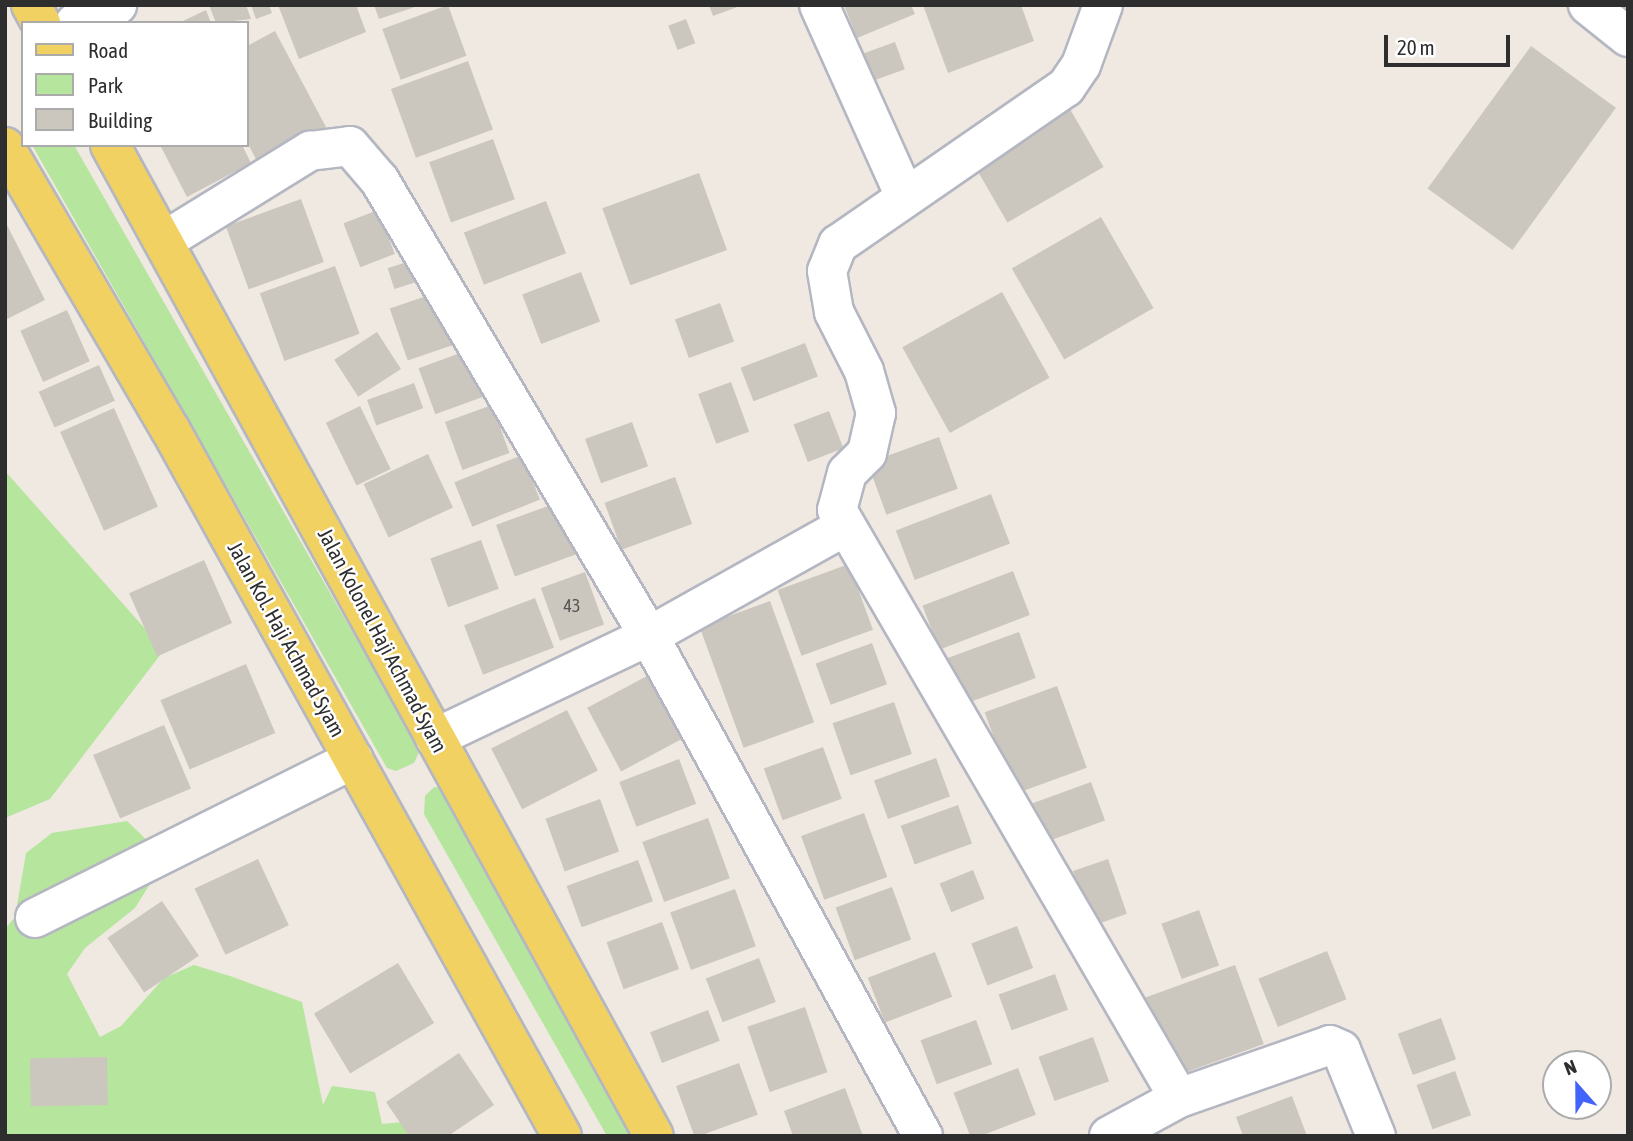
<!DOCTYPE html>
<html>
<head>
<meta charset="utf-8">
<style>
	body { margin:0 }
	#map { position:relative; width:1633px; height:1141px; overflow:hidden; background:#efe9e1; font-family:"Asap Condensed",sans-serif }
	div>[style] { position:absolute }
	.green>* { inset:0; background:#b6e59e }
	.building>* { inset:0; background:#cbc7bf; transform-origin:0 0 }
	.roads { filter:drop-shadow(2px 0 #b4b7c1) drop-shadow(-2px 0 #b4b7c1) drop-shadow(0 2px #b4b7c1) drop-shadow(0 -2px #b4b7c1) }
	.minor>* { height:38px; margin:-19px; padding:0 19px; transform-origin:19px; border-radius:19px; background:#fff }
	.major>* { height:38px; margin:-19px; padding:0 19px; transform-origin:19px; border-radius:19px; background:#f2d163 }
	span { translate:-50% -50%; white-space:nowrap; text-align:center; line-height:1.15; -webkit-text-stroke:5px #fff; paint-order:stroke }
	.number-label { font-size:18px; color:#555452 }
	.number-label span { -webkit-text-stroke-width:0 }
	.street-label { font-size:21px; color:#2e2e2e }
	.frame { position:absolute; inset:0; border:7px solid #2e2e2e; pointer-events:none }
	.legend { position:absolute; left:21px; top:21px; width:228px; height:126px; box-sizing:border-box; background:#fff; border:2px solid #ababab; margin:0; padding:9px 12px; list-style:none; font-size:21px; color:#2e2e2e }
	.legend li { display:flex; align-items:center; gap:14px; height:35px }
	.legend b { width:35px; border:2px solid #ababab }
	.north { position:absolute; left:1542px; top:1050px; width:70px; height:70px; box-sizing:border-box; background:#fff; border:2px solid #ababab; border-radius:50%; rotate:339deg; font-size:19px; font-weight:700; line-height:28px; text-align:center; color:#2e2e2e }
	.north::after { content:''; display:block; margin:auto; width:24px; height:32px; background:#4264fb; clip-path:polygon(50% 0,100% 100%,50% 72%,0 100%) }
	.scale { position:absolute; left:1384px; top:35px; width:126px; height:32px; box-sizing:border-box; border:4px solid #2e2e2e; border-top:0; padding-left:9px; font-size:21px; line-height:24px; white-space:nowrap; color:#2e2e2e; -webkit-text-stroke:5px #fff; paint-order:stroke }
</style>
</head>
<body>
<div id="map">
	<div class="green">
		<i style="clip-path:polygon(32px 145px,74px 145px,413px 738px,419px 752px,414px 763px,396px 771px,387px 768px)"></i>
		<i style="clip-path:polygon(5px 471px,164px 650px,50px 799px,5px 818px)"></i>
		<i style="clip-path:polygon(434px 787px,448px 788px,641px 1136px,607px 1136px,424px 814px,425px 796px)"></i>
		<i style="clip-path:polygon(127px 821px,154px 847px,153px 879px,135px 908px,85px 948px,67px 974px,100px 1037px,121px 1026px,164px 978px,194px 965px,230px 976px,302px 1002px,323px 1105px,332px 1086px,375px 1092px,382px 1124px,403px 1122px,410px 1136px,5px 1136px,5px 929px,15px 917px,26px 853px,52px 833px)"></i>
	</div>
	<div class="building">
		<i style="clip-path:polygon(209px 5px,246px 5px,251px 19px,216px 23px)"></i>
		<i style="clip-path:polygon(251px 5px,269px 5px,272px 13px,256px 19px)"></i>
		<i style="clip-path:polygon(278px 5px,356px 5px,366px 32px,299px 59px)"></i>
		<i style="clip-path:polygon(374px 5px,418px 5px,418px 6px,379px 19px)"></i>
		<i style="left:448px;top:5px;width:54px;height:70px;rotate:70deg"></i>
		<i style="clip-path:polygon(709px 5px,740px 5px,740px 6px,713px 16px)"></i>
		<i style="clip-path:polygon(844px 5px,911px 5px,915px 14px,857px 38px)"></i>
		<i style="clip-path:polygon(923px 5px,1021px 5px,1034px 41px,948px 73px)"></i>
		<i style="clip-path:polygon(206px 10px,211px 23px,184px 23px,183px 21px)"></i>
		<i style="left:686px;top:19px;width:26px;height:19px;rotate:69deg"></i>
		<i style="clip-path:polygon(275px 31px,327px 129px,259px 165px,247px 142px,247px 46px)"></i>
		<i style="left:895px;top:42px;width:29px;height:42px;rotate:70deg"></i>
		<i style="left:1531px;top:46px;width:105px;height:176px;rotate:36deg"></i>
		<i style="left:468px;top:61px;width:73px;height:82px;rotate:70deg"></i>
		<i style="left:1070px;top:109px;width:67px;height:111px;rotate:60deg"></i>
		<i style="left:493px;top:139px;width:64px;height:68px;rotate:70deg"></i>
		<i style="clip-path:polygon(160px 145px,242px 145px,251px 163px,187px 197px)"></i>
		<i style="left:699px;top:173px;width:82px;height:103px;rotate:70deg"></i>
		<i style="left:301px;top:199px;width:67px;height:80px;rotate:70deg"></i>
		<i style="left:546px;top:201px;width:56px;height:88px;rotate:69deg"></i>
		<i style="left:378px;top:210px;width:47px;height:37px;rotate:69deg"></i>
		<i style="left:1101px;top:217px;width:105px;height:103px;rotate:60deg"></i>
		<i style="clip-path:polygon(5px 221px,45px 300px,5px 320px)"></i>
		<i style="left:419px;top:258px;width:22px;height:33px;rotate:72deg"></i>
		<i style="left:335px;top:266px;width:72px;height:80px;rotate:70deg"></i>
		<i style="left:581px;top:272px;width:53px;height:63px;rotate:69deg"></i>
		<i style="left:438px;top:292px;width:55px;height:51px;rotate:71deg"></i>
		<i style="left:1002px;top:292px;width:98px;height:114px;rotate:61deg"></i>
		<i style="left:720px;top:303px;width:41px;height:48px;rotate:70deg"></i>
		<i style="left:67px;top:310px;width:56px;height:51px;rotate:66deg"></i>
		<i style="left:377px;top:332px;width:44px;height:51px;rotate:57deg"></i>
		<i style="left:805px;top:343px;width:36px;height:69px;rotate:69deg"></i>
		<i style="left:474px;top:348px;width:49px;height:59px;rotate:70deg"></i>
		<i style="left:99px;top:365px;width:39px;height:66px;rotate:66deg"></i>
		<i style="left:731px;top:382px;width:53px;height:35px;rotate:70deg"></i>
		<i style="left:414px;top:383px;width:27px;height:50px;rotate:70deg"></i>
		<i style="left:492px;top:405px;width:51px;height:50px;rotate:70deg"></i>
		<i style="left:360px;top:406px;width:70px;height:38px;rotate:64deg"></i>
		<i style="left:114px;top:408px;width:108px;height:59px;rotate:66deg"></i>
		<i style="left:829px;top:411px;width:40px;height:38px;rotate:69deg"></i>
		<i style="left:632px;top:422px;width:47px;height:50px;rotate:70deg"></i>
		<i style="left:939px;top:437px;width:55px;height:76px;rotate:70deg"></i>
		<i style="left:428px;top:454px;width:59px;height:71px;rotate:65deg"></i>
		<i style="left:522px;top:455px;width:48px;height:73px;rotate:68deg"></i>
		<i style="left:675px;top:477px;width:50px;height:75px;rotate:70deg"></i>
		<i style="left:991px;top:494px;width:53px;height:102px;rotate:69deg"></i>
		<i style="left:559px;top:502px;width:55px;height:67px;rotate:70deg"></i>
		<i style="left:481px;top:540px;width:52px;height:54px;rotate:70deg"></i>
		<i style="left:204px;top:560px;width:69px;height:82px;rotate:66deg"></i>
		<i style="left:849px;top:564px;width:70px;height:76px;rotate:70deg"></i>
		<i style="left:1013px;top:571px;width:47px;height:97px;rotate:69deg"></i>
		<i style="left:585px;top:572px;width:56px;height:47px;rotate:70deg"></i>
		<i style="left:535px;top:598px;width:53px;height:76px;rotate:69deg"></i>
		<i style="left:770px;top:601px;width:129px;height:75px;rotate:70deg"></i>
		<i style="left:1019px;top:632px;width:49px;height:78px;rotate:70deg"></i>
		<i style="left:872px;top:643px;width:44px;height:60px;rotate:70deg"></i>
		<i style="left:246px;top:664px;width:75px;height:93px;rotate:67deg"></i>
		<i style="left:649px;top:675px;width:72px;height:70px;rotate:62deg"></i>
		<i style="left:1057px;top:686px;width:87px;height:77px;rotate:70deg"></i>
		<i style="left:894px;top:702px;width:55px;height:65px;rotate:71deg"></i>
		<i style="left:567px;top:710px;width:68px;height:85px;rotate:63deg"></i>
		<i style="left:164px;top:725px;width:69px;height:77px;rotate:67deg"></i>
		<i style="left:823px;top:747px;width:55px;height:63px;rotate:70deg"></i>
		<i style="left:936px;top:758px;width:41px;height:66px;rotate:70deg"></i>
		<i style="left:679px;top:759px;width:48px;height:64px;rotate:69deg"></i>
		<i style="left:1091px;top:782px;width:41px;height:71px;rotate:70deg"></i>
		<i style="left:600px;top:799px;width:56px;height:58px;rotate:70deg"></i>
		<i style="left:958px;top:805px;width:41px;height:61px;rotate:70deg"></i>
		<i style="left:864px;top:813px;width:68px;height:67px;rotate:70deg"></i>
		<i style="left:708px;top:818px;width:64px;height:70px;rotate:70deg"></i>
		<i style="left:258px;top:859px;width:73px;height:70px;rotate:65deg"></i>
		<i style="left:1108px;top:859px;width:58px;height:37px;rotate:71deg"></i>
		<i style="left:638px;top:860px;width:44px;height:76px;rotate:70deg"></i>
		<i style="left:973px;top:870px;width:31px;height:36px;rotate:68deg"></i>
		<i style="left:892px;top:887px;width:56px;height:60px;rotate:70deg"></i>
		<i style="left:735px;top:889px;width:61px;height:69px;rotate:70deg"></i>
		<i style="left:162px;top:901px;width:66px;height:66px;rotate:56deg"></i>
		<i style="left:1199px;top:910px;width:59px;height:40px;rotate:70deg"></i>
		<i style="left:662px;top:922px;width:50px;height:59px;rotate:70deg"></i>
		<i style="left:1017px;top:926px;width:45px;height:49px;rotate:69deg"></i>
		<i style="left:1327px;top:951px;width:52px;height:74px;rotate:68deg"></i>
		<i style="left:935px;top:952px;width:48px;height:72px;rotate:69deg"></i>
		<i style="left:759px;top:958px;width:47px;height:57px;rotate:69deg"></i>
		<i style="left:398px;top:963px;width:70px;height:98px;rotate:59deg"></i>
		<i style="left:1235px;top:965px;width:84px;height:99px;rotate:70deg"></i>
		<i style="left:1055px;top:974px;width:38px;height:60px;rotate:70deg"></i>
		<i style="left:805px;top:1007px;width:69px;height:61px;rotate:71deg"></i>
		<i style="left:708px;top:1010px;width:33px;height:62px;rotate:69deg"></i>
		<i style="left:1441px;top:1018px;width:44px;height:46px;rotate:70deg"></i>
		<i style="left:976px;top:1020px;width:47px;height:59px;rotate:70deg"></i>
		<i style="left:1093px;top:1037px;width:47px;height:58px;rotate:70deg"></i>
		<i style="clip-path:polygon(459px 1053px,494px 1105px,448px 1136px,409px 1136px,386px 1102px)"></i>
		<i style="left:107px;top:1057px;width:48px;height:77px;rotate:89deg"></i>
		<i style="left:739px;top:1063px;width:55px;height:67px;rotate:70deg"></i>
		<i style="left:1018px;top:1068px;width:50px;height:69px;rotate:69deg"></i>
		<i style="left:1455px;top:1071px;width:47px;height:41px;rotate:70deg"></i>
		<i style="clip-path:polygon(845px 1088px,863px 1136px,793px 1136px,784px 1111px)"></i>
		<i style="clip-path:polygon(1292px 1096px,1307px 1136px,1243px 1136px,1236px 1117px)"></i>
	</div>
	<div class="roads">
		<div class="minor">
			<i style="left:819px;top:5px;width:207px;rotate:65.8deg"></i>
			<i style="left:1103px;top:5px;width:64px;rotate:110.1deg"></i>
			<i style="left:1081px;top:65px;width:27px;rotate:124deg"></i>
			<i style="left:1066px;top:87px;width:277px;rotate:145.4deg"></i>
			<i style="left:838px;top:244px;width:29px;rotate:112deg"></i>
			<i style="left:827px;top:271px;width:42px;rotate:80.3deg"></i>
			<i style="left:834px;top:312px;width:66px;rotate:63deg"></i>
			<i style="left:864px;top:371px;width:44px;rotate:74.1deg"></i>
			<i style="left:876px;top:413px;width:41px;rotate:102.7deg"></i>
			<i style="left:867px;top:453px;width:28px;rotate:135deg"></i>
			<i style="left:847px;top:473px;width:38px;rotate:105deg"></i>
			<i style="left:837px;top:510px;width:680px;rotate:59.82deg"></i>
			<i style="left:1588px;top:5px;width:51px;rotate:38.7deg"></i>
			<i style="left:75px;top:23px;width:46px;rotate:-23.2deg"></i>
			<i style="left:164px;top:241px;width:172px;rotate:-31.7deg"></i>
			<i style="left:310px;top:151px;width:40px;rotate:-7.1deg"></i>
			<i style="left:350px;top:146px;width:46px;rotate:49.4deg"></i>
			<i style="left:380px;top:181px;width:529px;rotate:59.41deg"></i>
			<i style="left:649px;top:636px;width:570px;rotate:61.28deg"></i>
			<i style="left:435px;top:738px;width:237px;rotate:-25.5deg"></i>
			<i style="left:649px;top:636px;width:223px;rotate:-29.2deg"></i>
			<i style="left:35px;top:918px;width:356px;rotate:-26.5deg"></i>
			<i style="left:1109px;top:1136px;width:80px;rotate:-28.5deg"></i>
			<i style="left:1179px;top:1098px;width:160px;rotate:-19.3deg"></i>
			<i style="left:1330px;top:1045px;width:12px;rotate:24deg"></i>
			<i style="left:1341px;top:1050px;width:93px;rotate:67.9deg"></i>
		</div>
		<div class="major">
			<i style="left:31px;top:5px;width:21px;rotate:61deg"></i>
			<i style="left:110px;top:145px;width:1130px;rotate:61.24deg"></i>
			<i style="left:5px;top:147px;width:327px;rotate:59.7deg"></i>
			<i style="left:170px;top:429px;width:808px;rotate:60.99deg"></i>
		</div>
	</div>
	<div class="number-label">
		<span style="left:572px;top:606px">43</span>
	</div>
	<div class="street-label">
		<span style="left:287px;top:639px;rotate:61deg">Jalan Kol. Haji Achmad Syam</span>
		<span style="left:383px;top:640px;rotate:62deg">Jalan Kolonel Haji Achmad Syam</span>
	</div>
	<div class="frame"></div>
	<ul class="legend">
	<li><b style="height:9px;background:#f2d163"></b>Road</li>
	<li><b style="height:19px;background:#b6e59e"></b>Park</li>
	<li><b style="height:19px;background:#cbc7bf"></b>Building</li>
	</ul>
	<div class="north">N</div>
	<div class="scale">20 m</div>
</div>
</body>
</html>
